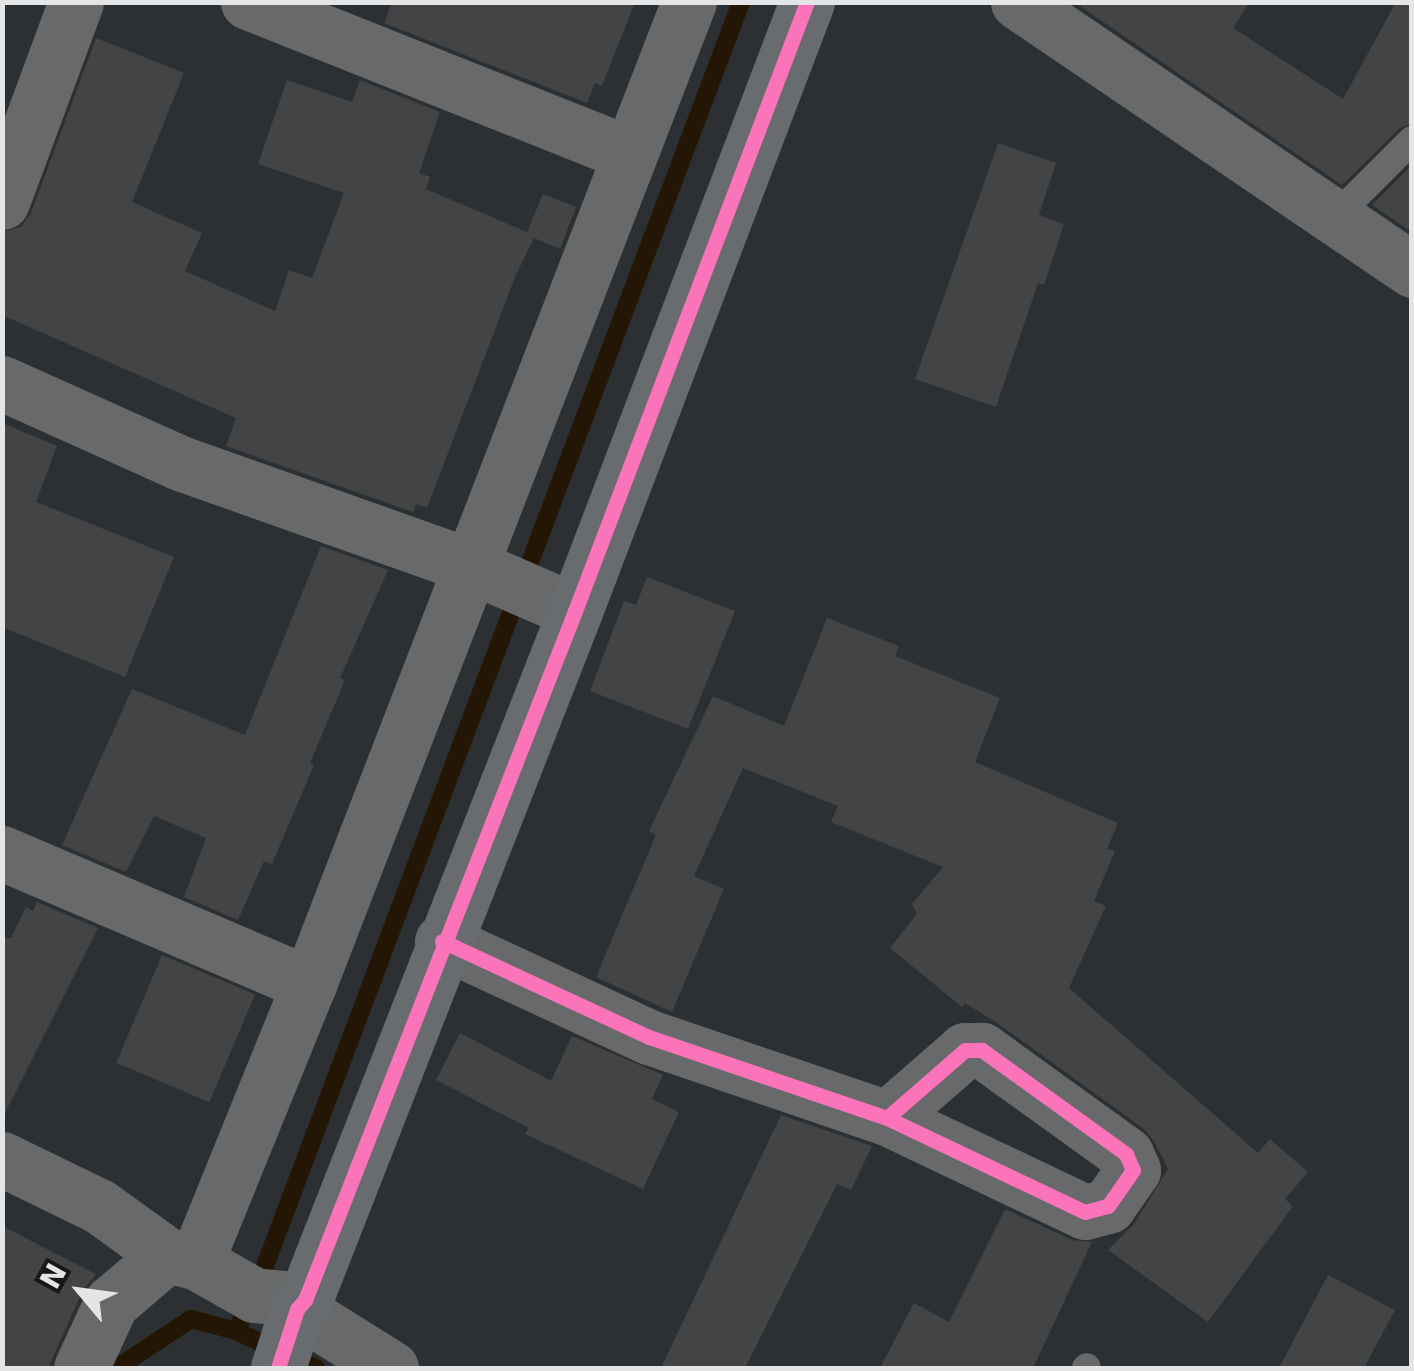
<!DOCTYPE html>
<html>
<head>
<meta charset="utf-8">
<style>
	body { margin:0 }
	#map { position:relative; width:1414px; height:1371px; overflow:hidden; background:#2d3032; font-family:"DejaVu Sans",sans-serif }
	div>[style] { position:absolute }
	.stream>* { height:18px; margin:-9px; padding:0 9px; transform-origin:9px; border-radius:9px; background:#231604 }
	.building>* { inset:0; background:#424446; transform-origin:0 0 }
	.lane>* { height:28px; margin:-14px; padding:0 14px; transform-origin:14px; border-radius:14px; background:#68696a }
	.street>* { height:55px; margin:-27.5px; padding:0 27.5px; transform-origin:27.5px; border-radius:27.5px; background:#68696a }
	.secondary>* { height:55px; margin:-27.5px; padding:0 27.5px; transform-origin:27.5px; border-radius:27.5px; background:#696c6e }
	.cycleway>* { height:15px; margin:-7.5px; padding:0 7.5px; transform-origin:7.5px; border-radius:7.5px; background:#fb73b8 }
	span { translate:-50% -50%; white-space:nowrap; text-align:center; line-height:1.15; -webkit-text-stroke:8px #161819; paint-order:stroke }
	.frame { position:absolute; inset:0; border:5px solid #e3e5e7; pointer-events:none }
	.north { position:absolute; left:30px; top:1241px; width:100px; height:100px; -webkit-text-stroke:8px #161819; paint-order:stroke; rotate:299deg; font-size:28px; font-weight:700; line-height:40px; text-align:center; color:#e3e5e7 }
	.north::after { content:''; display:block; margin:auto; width:35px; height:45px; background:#e3e5e7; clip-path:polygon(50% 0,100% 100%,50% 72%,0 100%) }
</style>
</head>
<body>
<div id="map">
	<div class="stream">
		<i style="left:236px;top:1331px;width:40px;rotate:-63.4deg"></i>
		<i style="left:254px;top:1295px;width:1382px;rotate:-69.36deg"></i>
		<i style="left:117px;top:1368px;width:89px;rotate:-33.5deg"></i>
		<i style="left:191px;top:1319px;width:47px;rotate:14.9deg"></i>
		<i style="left:236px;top:1331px;width:88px;rotate:24.8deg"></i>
	</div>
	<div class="building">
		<i style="clip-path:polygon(392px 2px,635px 2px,602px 86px,595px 83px,587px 103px,384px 23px)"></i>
		<i style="clip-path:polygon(1074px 2px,1250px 2px,1233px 28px,1343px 99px,1396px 2px,1412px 2px,1412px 123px,1400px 128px,1342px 185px)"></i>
		<i style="clip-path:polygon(96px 38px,184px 73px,132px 202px,202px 233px,185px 271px,275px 311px,289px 270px,312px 278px,344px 193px,258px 164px,287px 80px,352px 102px,360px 80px,440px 112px,419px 173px,430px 177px,426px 189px,527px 232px,543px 194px,576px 207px,560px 249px,534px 238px,515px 277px,427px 508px,416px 504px,413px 512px,226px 446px,236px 418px,2px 315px,2px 232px,21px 227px,31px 213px)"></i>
		<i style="clip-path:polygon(998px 143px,1056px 163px,1039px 215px,1064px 224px,1044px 285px,1038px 283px,996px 407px,915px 379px)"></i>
		<i style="clip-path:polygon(1412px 165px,1412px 232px,1372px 205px)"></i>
		<i style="clip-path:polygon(2px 423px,57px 446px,36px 502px,174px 557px,125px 677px,2px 627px)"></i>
		<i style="clip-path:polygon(321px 546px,388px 570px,340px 678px,345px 680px,310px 763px,314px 765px,272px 864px,264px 861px,238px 920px,184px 897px,206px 838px,154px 816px,126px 872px,62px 845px,132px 689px,245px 735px)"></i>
		<i style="clip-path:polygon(647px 577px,735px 611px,688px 729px,590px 691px,624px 601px,636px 605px)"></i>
		<i style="clip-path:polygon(827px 618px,899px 646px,895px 656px,1000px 698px,975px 762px,1118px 823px,1107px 849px,1115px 851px,1094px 901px,1106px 906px,1069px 988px,1258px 1153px,1270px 1139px,1308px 1172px,1285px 1199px,1293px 1206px,1208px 1322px,1108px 1250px,1134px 1224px,1168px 1169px,1154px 1141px,1144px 1129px,1000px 1025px,965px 1003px,962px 1007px,890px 948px,917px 914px,912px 904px,943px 867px,831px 822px,838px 806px,743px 768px,694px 876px,724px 889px,672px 1012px,596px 977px,656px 835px,649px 831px,713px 696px,784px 726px)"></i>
		<i style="clip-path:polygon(37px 902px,98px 928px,2px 1119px,2px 938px,11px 938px,26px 907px,33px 911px)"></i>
		<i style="left:162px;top:955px;width:101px;height:117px;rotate:23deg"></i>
		<i style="clip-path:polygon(460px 1033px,551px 1081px,572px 1036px,663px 1075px,652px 1099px,679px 1112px,643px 1189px,525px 1134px,529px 1128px,436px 1080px)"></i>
		<i style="clip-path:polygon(781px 1115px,872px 1146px,851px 1190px,837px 1184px,745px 1368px,661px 1368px)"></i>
		<i style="clip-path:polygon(1005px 1209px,1072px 1240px,1092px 1242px,1033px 1368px,880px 1368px,914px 1303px,949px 1322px)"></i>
		<i style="clip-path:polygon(2px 1226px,96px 1274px,83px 1290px,48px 1368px,2px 1368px)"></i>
		<i style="clip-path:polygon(1328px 1275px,1395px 1310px,1364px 1368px,1279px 1368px)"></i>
	</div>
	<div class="lane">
		<i style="left:1335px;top:217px;width:109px;rotate:-45deg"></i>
		<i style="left:1086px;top:1368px;width:1px;rotate:-45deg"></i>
	</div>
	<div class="street">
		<i style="left:248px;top:2px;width:408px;rotate:21.7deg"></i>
		<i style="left:1018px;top:2px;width:477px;rotate:34.2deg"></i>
		<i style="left:2px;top:202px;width:213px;rotate:-69.7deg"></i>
		<i style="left:2px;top:383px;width:195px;rotate:24.2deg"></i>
		<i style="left:180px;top:463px;width:309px;rotate:19.5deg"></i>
		<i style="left:471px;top:566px;width:113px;rotate:23.4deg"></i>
		<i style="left:2px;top:853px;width:334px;rotate:23.1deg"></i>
		<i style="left:442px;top:941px;width:228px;rotate:24.9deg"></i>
		<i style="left:649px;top:1037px;width:251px;rotate:18.8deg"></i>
		<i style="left:887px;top:1118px;width:219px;rotate:25.4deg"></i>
		<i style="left:1085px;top:1212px;width:24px;rotate:-15deg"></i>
		<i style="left:1108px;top:1206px;width:44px;rotate:-55.2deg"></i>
		<i style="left:1133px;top:1170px;width:17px;rotate:-114deg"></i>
		<i style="left:1126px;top:1154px;width:178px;rotate:-144.2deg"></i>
		<i style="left:982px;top:1050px;width:17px;rotate:180deg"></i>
		<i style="left:965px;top:1050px;width:103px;rotate:138.9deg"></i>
		<i style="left:2px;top:1159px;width:108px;rotate:25.9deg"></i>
		<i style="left:99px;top:1206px;width:84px;rotate:35.8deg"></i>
		<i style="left:196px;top:1262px;width:300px;rotate:-67.9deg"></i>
		<i style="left:309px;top:984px;width:1053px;rotate:-68.85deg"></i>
		<i style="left:297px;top:1309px;width:111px;rotate:32.1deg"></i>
		<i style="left:81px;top:1368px;width:72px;rotate:-65.2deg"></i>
		<i style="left:111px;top:1303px;width:74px;rotate:-40.6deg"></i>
		<i style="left:167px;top:1255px;width:30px;rotate:14deg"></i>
		<i style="left:196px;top:1262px;width:67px;rotate:29.6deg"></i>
		<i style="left:254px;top:1295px;width:51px;rotate:5.6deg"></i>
	</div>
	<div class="secondary">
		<i style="left:278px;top:1368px;width:62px;rotate:-72.1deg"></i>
		<i style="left:297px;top:1309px;width:12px;rotate:-48deg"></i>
		<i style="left:305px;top:1300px;width:740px;rotate:-68.6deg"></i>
		<i style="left:575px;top:611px;width:652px;rotate:-69.15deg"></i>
	</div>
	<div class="cycleway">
		<i style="left:442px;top:941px;width:228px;rotate:24.9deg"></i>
		<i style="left:649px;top:1037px;width:251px;rotate:18.8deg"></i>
		<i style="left:887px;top:1118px;width:219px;rotate:25.4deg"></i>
		<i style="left:1085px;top:1212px;width:24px;rotate:-15deg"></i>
		<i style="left:1108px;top:1206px;width:44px;rotate:-55.2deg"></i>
		<i style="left:1133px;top:1170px;width:17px;rotate:-114deg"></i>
		<i style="left:1126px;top:1154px;width:178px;rotate:-144.2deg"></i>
		<i style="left:982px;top:1050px;width:17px;rotate:180deg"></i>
		<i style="left:965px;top:1050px;width:103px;rotate:138.9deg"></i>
		<i style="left:278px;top:1368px;width:62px;rotate:-72.1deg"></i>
		<i style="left:297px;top:1309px;width:12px;rotate:-48deg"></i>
		<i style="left:305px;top:1300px;width:740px;rotate:-68.6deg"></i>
		<i style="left:575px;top:611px;width:652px;rotate:-69.15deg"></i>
	</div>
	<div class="frame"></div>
	<div class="north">N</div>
</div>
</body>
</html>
